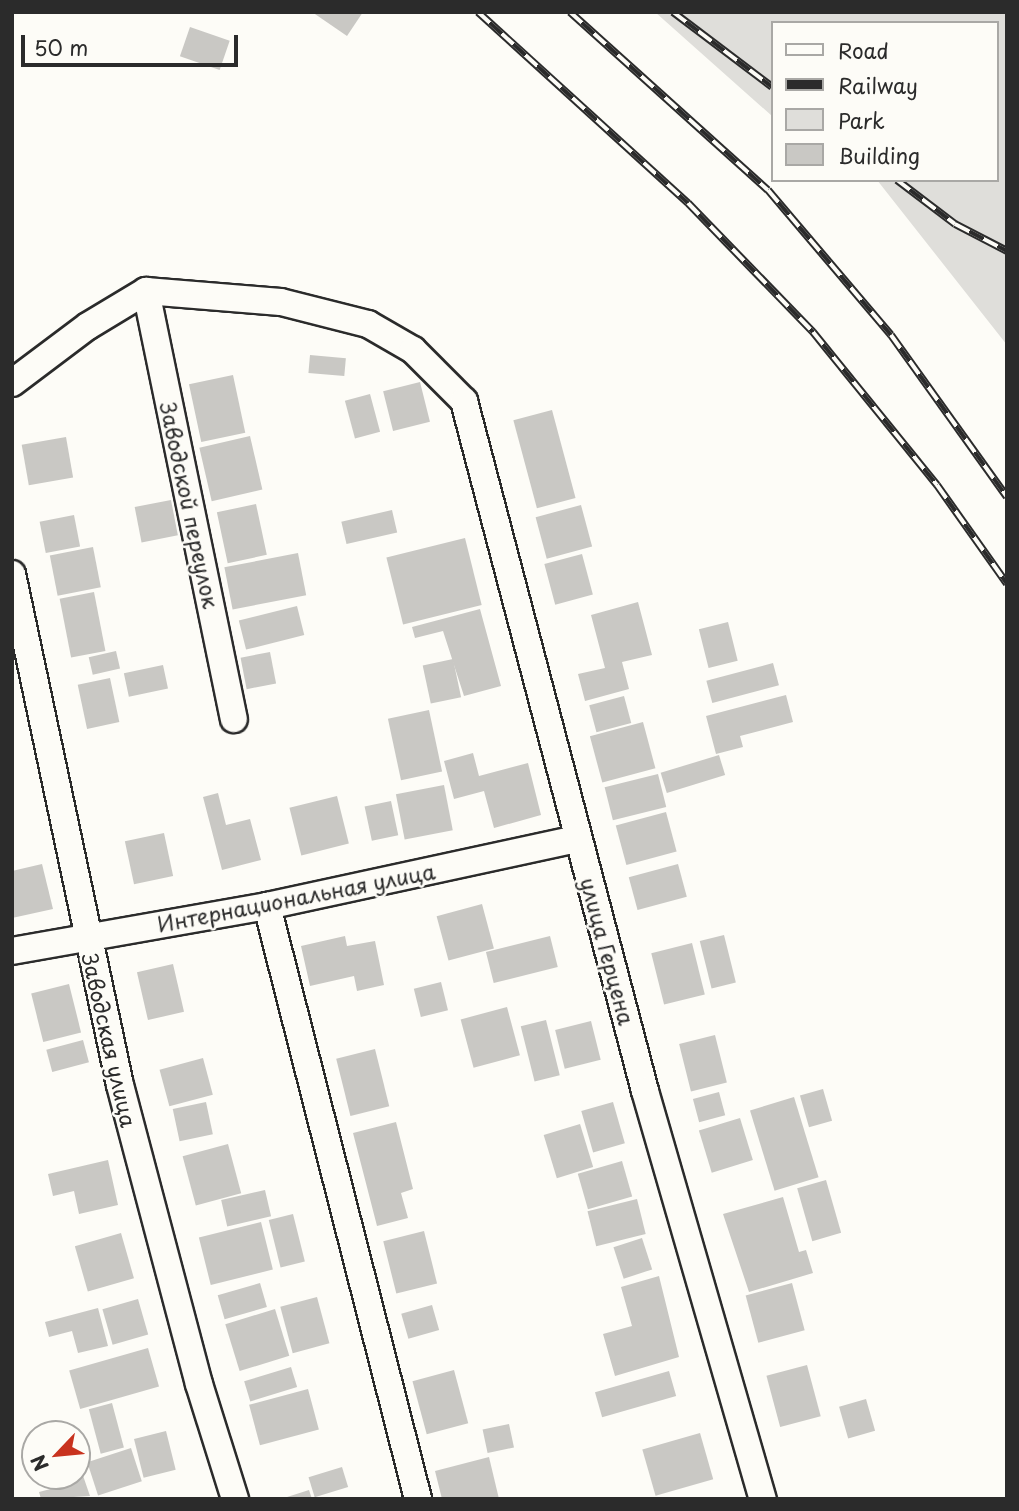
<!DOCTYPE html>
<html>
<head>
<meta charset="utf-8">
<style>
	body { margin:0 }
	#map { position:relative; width:1019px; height:1511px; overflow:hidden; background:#fdfcf7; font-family:"Playpen Sans",sans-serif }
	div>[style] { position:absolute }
	.green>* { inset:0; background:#dfdeda }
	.building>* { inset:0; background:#c9c8c4; transform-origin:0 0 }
	.roads { filter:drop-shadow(2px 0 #2b2b2b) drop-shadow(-2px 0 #2b2b2b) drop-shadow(0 2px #2b2b2b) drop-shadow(0 -2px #2b2b2b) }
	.minor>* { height:26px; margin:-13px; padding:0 13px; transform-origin:13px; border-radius:13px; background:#fdfcf7 }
	.rail>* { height:8px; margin-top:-4px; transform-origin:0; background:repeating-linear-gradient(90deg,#fdfcf7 0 16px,#2b2b2b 0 32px); box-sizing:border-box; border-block:2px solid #2b2b2b }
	span { translate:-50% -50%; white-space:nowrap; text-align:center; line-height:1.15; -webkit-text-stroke:5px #fdfcf7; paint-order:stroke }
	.street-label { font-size:21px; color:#2b2b2b }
	.frame { position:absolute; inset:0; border:14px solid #2b2b2b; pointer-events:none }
	.legend { position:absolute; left:771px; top:21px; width:228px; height:161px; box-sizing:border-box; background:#fdfcf7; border:2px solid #a9a8a5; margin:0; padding:9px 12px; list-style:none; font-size:21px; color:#2b2b2b }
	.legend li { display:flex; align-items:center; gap:14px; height:35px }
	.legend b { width:35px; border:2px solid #a9a8a5 }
	.north { position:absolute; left:21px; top:1420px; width:70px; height:70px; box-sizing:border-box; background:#fdfcf7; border:2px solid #a9a8a5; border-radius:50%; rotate:244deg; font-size:19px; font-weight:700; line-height:28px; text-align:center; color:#2b2b2b }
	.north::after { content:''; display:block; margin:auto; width:24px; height:32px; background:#c8321e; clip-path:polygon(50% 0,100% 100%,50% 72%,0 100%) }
	.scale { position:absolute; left:21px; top:35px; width:217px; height:32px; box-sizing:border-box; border:4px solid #2b2b2b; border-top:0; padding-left:9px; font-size:21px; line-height:24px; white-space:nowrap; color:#2b2b2b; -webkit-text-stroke:5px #fdfcf7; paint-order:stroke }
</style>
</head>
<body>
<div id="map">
	<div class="green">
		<i style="clip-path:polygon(655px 12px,1007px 12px,1007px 345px,877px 180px,996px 180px,996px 23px,772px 23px,772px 116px)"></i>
	</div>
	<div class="building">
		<i style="clip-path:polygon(312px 12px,363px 12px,347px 36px)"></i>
		<i style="left:190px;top:27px;width:42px;height:31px;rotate:19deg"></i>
		<i style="left:310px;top:355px;width:36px;height:18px;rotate:5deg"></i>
		<i style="left:233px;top:375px;width:59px;height:45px;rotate:78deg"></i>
		<i style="left:420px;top:382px;width:41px;height:38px;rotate:76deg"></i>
		<i style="left:370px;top:394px;width:39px;height:26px;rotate:75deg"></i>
		<i style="left:552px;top:410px;width:91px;height:40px;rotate:75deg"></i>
		<i style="left:250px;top:436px;width:55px;height:52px;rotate:77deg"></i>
		<i style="left:66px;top:437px;width:41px;height:45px;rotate:80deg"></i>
		<i style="left:171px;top:500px;width:36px;height:37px;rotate:79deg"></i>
		<i style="left:256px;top:504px;width:52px;height:40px;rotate:78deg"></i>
		<i style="left:581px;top:505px;width:43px;height:47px;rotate:75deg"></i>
		<i style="left:392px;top:510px;width:23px;height:52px;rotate:77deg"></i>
		<i style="left:74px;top:515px;width:32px;height:35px;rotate:79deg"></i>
		<i style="left:465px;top:538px;width:69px;height:81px;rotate:76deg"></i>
		<i style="left:93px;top:547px;width:41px;height:44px;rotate:79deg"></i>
		<i style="left:298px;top:553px;width:43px;height:75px;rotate:79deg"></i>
		<i style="left:582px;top:554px;width:42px;height:39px;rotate:75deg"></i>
		<i style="left:94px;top:592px;width:60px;height:35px;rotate:79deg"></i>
		<i style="clip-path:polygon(638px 602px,652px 655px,622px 662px,629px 689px,585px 701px,578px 674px,605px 668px,591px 615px)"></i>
		<i style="left:297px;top:606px;width:30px;height:60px;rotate:76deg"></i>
		<i style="clip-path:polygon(480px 609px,501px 686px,464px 696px,443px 631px,415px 638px,412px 627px)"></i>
		<i style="left:728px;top:622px;width:40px;height:30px;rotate:76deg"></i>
		<i style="left:116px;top:651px;width:18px;height:28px;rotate:77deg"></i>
		<i style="left:270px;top:652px;width:32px;height:30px;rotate:79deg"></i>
		<i style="left:453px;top:659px;width:39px;height:31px;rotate:78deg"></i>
		<i style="left:773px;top:663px;width:23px;height:69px;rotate:75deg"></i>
		<i style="left:163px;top:665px;width:24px;height:40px;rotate:78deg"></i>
		<i style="left:110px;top:678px;width:45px;height:33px;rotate:78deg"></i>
		<i style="clip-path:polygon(786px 695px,793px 722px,740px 736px,743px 747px,716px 754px,706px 716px)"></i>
		<i style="left:624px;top:696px;width:28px;height:36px;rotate:75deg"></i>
		<i style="left:429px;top:710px;width:63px;height:42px;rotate:78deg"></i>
		<i style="left:643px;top:722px;width:48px;height:55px;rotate:75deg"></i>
		<i style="clip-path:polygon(473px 753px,479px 776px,528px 763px,541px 815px,494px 828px,484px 791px,454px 799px,444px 761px)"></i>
		<i style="left:719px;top:755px;width:21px;height:61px;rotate:73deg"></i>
		<i style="left:658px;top:774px;width:34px;height:55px;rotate:76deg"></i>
		<i style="left:444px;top:785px;width:46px;height:49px;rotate:79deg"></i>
		<i style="clip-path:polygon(218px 793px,226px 825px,250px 819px,261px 860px,222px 870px,203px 797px)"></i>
		<i style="left:337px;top:796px;width:49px;height:49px;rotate:76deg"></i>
		<i style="left:391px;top:801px;width:35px;height:27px;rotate:78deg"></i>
		<i style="left:666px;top:812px;width:41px;height:52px;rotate:75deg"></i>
		<i style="left:164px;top:833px;width:44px;height:40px;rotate:78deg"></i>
		<i style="clip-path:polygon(42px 864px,53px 909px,12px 918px,12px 871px)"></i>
		<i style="left:678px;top:864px;width:34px;height:51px;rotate:75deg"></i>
		<i style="left:482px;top:904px;width:46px;height:47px;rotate:75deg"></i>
		<i style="left:724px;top:935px;width:49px;height:25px;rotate:76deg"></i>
		<i style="clip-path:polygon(345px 936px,347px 946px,375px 941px,384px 985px,357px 991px,354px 976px,310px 986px,301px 946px)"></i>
		<i style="left:550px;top:936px;width:32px;height:66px;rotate:76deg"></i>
		<i style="left:692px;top:943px;width:53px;height:42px;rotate:76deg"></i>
		<i style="left:173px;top:964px;width:49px;height:37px;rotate:77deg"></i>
		<i style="left:441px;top:982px;width:29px;height:28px;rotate:76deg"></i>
		<i style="left:69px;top:984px;width:50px;height:39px;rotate:76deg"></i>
		<i style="left:507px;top:1007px;width:50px;height:48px;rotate:75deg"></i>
		<i style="left:546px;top:1020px;width:57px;height:26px;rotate:76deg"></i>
		<i style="left:591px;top:1021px;width:40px;height:37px;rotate:76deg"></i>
		<i style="left:715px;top:1035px;width:49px;height:37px;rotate:76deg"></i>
		<i style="left:83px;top:1040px;width:23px;height:38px;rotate:75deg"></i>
		<i style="left:375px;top:1049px;width:59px;height:40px;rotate:76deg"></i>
		<i style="left:203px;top:1058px;width:38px;height:45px;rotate:75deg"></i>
		<i style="left:823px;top:1089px;width:33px;height:24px;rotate:74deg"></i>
		<i style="left:719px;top:1092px;width:24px;height:27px;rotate:75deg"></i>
		<i style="left:794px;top:1097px;width:84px;height:46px;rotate:73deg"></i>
		<i style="left:206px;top:1102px;width:33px;height:34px;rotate:78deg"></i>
		<i style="left:613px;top:1102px;width:43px;height:33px;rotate:74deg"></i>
		<i style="left:740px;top:1118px;width:44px;height:43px;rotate:73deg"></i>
		<i style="clip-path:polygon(396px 1122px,413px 1189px,401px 1193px,408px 1218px,377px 1226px,353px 1133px)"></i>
		<i style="left:580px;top:1124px;width:45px;height:38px;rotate:73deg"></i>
		<i style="left:228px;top:1144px;width:51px;height:47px;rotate:75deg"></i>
		<i style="clip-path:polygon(108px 1160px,118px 1205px,79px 1214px,74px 1191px,53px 1196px,48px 1174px)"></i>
		<i style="left:622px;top:1161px;width:37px;height:46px;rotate:74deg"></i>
		<i style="left:826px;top:1180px;width:55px;height:30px;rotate:74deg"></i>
		<i style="left:265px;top:1190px;width:27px;height:45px;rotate:77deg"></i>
		<i style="clip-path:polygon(783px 1197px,799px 1252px,806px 1250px,813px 1273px,749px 1292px,723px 1214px)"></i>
		<i style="left:637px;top:1199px;width:36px;height:51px;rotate:76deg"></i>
		<i style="left:293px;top:1214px;width:49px;height:25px;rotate:76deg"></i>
		<i style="left:261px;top:1222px;width:49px;height:64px;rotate:76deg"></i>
		<i style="left:424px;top:1231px;width:54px;height:42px;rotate:76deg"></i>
		<i style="left:121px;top:1233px;width:47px;height:48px;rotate:74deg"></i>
		<i style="left:642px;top:1238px;width:33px;height:30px;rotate:72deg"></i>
		<i style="clip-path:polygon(659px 1276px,679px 1357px,615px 1376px,603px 1334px,632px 1326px,621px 1287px)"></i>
		<i style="left:260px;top:1283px;width:25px;height:44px;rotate:74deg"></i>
		<i style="left:792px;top:1283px;width:49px;height:48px;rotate:75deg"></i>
		<i style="left:317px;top:1297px;width:48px;height:38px;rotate:75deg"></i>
		<i style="left:138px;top:1299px;width:37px;height:37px;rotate:74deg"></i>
		<i style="left:432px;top:1305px;width:26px;height:32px;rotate:74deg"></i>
		<i style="clip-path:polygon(98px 1308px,108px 1346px,78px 1353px,72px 1331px,49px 1337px,45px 1322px)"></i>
		<i style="left:275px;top:1309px;width:49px;height:52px;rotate:73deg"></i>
		<i style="left:148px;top:1348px;width:40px;height:82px;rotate:74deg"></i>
		<i style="left:807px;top:1365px;width:53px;height:42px;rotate:75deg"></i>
		<i style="left:291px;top:1367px;width:21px;height:49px;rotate:73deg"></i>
		<i style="left:454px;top:1370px;width:55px;height:43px;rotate:75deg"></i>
		<i style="left:669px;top:1371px;width:26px;height:77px;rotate:74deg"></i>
		<i style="left:308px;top:1389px;width:42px;height:61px;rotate:75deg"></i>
		<i style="left:866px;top:1399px;width:33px;height:28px;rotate:74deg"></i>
		<i style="left:112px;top:1403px;width:46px;height:24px;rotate:75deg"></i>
		<i style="left:509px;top:1424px;width:24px;height:27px;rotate:78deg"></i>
		<i style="left:166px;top:1431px;width:40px;height:33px;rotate:76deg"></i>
		<i style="left:700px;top:1433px;width:48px;height:60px;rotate:74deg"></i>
		<i style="left:131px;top:1448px;width:35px;height:46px;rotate:72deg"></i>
		<i style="clip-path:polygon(489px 1457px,499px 1499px,442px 1499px,435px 1471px)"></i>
		<i style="clip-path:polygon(77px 1458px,90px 1496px,41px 1499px,39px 1492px,66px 1485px,64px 1476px,77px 1476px)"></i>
		<i style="left:342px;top:1467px;width:21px;height:35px;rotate:73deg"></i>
		<i style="clip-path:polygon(309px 1490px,312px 1499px,284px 1499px,284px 1498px)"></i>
	</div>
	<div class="roads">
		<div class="minor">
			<i style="left:146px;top:291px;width:437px;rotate:78.4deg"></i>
			<i style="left:12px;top:383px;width:95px;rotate:-36.9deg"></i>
			<i style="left:88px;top:326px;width:68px;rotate:-31.1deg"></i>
			<i style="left:146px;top:291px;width:135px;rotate:4.7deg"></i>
			<i style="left:281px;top:302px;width:90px;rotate:14.2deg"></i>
			<i style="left:368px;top:324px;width:52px;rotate:30deg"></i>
			<i style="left:413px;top:350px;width:72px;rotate:45deg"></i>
			<i style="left:464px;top:401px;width:713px;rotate:75.3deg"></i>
			<i style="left:645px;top:1091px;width:425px;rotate:73.9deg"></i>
			<i style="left:12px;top:574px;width:522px;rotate:78.07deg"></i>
			<i style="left:120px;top:1085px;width:309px;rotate:75.2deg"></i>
			<i style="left:199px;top:1384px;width:121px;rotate:72.6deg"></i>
			<i style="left:267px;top:906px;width:612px;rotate:75.71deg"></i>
			<i style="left:12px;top:951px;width:259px;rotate:-10deg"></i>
			<i style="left:267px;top:906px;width:318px;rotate:-12.2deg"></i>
		</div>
	</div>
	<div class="rail">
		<i style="left:478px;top:12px;width:284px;rotate:42.3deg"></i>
		<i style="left:688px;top:203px;width:180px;rotate:45.9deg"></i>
		<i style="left:813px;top:332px;width:197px;rotate:51deg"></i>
		<i style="left:937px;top:485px;width:121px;rotate:54.7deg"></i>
		<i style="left:570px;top:12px;width:266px;rotate:42deg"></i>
		<i style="left:768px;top:190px;width:190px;rotate:49.7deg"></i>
		<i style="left:891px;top:335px;width:199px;rotate:54.4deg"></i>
		<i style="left:673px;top:12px;width:124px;rotate:37.1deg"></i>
		<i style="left:897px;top:180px;width:73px;rotate:37.2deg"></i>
		<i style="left:955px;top:224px;width:59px;rotate:27.4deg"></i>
	</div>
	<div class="street-label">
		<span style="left:190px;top:505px;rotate:78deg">Заводской переулок</span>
		<span style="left:296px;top:897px;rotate:-11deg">Интернациональная улица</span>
		<span style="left:608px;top:951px;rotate:75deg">улица Герцена</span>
		<span style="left:110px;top:1040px;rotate:77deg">Заводская улица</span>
	</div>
	<div class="frame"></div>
	<ul class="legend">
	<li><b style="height:9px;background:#fdfcf7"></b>Road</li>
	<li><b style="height:9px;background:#2b2b2b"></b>Railway</li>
	<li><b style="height:19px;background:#dfdeda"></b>Park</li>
	<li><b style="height:19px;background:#c9c8c4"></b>Building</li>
	</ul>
	<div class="north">N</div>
	<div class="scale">50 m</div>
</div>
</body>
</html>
